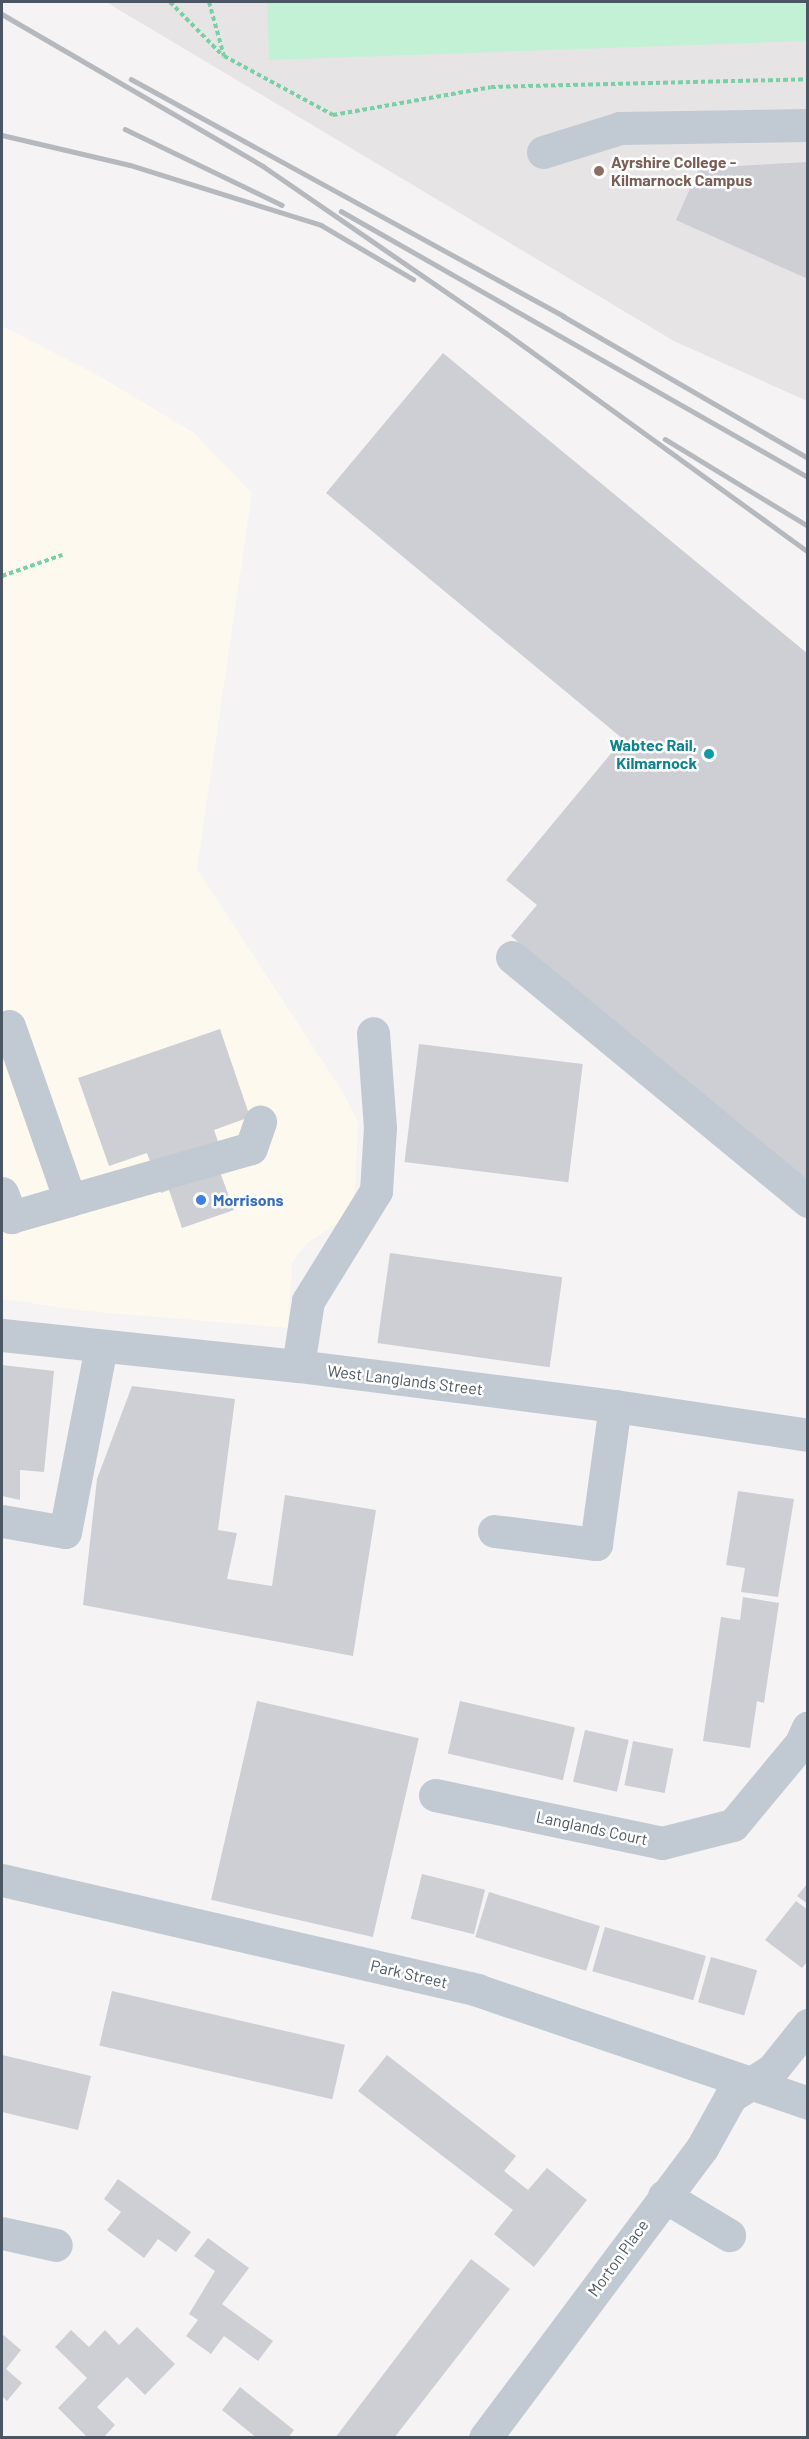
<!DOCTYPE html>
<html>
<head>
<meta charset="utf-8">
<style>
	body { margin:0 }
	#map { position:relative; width:809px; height:2439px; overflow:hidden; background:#f5f3f3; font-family:Barlow,sans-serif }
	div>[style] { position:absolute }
	.commercial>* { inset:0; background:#fdf9ef }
	.education>* { inset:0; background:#e6e4e5 }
	.green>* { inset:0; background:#c3f1d5 }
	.building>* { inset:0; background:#cdcfd5; transform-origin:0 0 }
	.path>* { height:4px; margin-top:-2px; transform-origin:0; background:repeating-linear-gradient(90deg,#7ad0a6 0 4.5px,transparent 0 7.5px) }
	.minor>* { height:33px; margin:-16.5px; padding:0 16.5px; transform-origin:16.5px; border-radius:16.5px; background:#c1cad2 }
	.rail>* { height:4.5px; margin:-2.25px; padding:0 2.25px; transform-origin:2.25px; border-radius:2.25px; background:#b5b8bd }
	.dots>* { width:16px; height:16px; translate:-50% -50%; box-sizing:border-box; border:3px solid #fff; border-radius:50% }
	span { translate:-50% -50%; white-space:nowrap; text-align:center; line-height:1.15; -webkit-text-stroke:5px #fff; paint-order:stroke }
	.education-label { font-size:16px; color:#785e54; font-weight:700 }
	.left { translate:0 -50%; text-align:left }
	.culture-label { font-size:16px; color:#0d838f; font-weight:700 }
	.right { translate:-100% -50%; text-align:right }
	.shop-label { font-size:16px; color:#366cbe; font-weight:700 }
	.street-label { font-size:16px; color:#4a5661 }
	.frame { position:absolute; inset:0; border:3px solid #4a5661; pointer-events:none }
</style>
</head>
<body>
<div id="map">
	<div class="commercial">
		<i style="clip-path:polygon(2px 326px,94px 373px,194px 433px,252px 493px,197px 869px,342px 1091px,358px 1122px,355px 1195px,338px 1223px,306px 1244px,292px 1263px,288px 1328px,85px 1311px,2px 1299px)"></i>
	</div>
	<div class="education">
		<i style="clip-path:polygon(106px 2px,807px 2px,807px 401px,674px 341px)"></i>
	</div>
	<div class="green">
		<i style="clip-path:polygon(267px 2px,807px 2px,807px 41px,269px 60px)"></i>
	</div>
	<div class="building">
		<i style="clip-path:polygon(808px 162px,808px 279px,676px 220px,699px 168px)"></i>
		<i style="clip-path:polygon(443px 353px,808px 654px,808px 1181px,511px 936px,537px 905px,506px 880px,623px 739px,326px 493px)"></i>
		<i style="clip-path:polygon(220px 1029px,250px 1117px,214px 1130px,228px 1170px,220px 1172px,234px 1210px,182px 1228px,169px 1190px,161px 1193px,147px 1153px,109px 1166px,78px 1078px)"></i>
		<i style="left:419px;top:1044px;width:165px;height:119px;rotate:7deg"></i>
		<i style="left:390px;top:1253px;width:174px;height:91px;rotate:8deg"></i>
		<i style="clip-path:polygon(2px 1365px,54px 1371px,44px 1472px,20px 1470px,20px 1500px,2px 1496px)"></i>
		<i style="clip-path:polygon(132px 1386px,235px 1399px,218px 1530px,237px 1533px,227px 1579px,272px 1586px,285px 1495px,376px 1510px,353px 1656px,83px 1605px,97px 1479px)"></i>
		<i style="clip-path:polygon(738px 1491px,794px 1499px,778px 1597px,741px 1592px,745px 1568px,726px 1565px)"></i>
		<i style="clip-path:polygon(743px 1597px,779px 1603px,764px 1703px,757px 1701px,750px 1748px,703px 1741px,721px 1617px,740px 1620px)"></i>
		<i style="left:257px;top:1701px;width:166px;height:204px;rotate:13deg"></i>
		<i style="left:460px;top:1701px;width:118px;height:54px;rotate:13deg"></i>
		<i style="left:585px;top:1730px;width:45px;height:53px;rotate:13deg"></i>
		<i style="left:633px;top:1741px;width:41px;height:45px;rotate:11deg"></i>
		<i style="left:422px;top:1874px;width:65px;height:46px;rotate:14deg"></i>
		<i style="clip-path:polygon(808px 1883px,808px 1904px,797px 1896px)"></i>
		<i style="left:489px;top:1892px;width:116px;height:47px;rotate:17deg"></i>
		<i style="clip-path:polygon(796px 1901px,808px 1910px,808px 1961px,802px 1968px,765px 1940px)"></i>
		<i style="left:605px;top:1927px;width:105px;height:46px;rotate:16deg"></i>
		<i style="left:711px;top:1957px;width:48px;height:47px;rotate:16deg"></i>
		<i style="left:112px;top:1991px;width:239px;height:56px;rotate:13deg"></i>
		<i style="clip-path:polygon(2px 2055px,91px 2076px,78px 2130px,2px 2112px)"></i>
		<i style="clip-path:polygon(387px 2055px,516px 2156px,504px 2171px,528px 2190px,547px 2168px,587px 2200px,534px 2267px,494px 2234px,513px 2210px,358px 2091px)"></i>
		<i style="clip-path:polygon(118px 2179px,191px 2232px,176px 2252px,158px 2239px,144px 2258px,107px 2230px,121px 2212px,104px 2199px)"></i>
		<i style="clip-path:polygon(208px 2238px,249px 2268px,222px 2304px,273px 2341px,258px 2361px,224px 2336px,211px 2354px,186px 2336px,198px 2320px,189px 2314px,215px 2271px,194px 2256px)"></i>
		<i style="clip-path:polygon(471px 2259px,510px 2289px,394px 2438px,335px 2438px)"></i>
		<i style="clip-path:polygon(137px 2327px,175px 2364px,145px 2395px,127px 2377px,97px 2407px,115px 2425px,103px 2438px,88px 2438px,58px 2408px,87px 2378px,55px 2347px,71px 2330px,89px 2347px,105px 2330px,119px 2345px)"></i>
		<i style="clip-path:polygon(2px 2334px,21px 2350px,6px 2369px,22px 2383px,7px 2401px,2px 2396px)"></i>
		<i style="clip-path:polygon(240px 2387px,294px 2430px,288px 2438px,257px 2438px,222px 2410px)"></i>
	</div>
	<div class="path">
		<i style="left:170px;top:2px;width:76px;rotate:45.5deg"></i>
		<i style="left:209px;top:2px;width:56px;rotate:74.5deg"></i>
		<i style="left:224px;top:56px;width:124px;rotate:28.4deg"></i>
		<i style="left:333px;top:115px;width:160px;rotate:-10deg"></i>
		<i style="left:491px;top:87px;width:317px;rotate:-1.4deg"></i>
		<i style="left:2px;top:576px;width:64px;rotate:-19.3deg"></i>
	</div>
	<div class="minor">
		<i style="left:543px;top:152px;width:81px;rotate:-17.3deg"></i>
		<i style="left:620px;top:128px;width:188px;rotate:-0.9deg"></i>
		<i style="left:512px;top:957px;width:384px;rotate:39.5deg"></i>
		<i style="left:9px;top:1026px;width:184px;rotate:70.7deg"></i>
		<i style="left:70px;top:1200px;width:188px;rotate:-16deg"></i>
		<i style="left:251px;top:1148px;width:28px;rotate:-71deg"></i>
		<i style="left:2px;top:1193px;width:26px;rotate:69deg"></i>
		<i style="left:11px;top:1217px;width:61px;rotate:-16.1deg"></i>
		<i style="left:2px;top:1335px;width:298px;rotate:6deg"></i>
		<i style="left:298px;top:1366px;width:320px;rotate:7.2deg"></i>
		<i style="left:615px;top:1406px;width:195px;rotate:8.5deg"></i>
		<i style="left:298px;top:1366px;width:66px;rotate:-81.3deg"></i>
		<i style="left:308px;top:1301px;width:129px;rotate:-58.3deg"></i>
		<i style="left:376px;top:1191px;width:63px;rotate:-86.4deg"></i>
		<i style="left:380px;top:1128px;width:95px;rotate:-94.2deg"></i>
		<i style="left:2px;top:1521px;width:64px;rotate:9.9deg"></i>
		<i style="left:65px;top:1532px;width:188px;rotate:-79deg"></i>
		<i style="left:494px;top:1531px;width:103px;rotate:7.3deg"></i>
		<i style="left:596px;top:1544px;width:139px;rotate:-82.2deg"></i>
		<i style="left:435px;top:1795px;width:232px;rotate:11.9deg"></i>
		<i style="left:662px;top:1843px;width:73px;rotate:-14.2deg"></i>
		<i style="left:733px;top:1825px;width:107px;rotate:-50.3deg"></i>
		<i style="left:801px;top:1743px;width:17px;rotate:-66deg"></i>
		<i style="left:2px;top:1880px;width:488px;rotate:13deg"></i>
		<i style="left:477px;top:1990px;width:350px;rotate:18.8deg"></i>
		<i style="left:664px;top:2196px;width:76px;rotate:31deg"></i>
		<i style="left:2px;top:2233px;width:55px;rotate:12.5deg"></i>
		<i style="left:485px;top:2438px;width:362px;rotate:-53.2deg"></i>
		<i style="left:702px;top:2148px;width:60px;rotate:-60.9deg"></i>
		<i style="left:731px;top:2096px;width:49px;rotate:-32.4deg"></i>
		<i style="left:772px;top:2070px;width:58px;rotate:-51.3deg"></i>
	</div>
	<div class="rail">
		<i style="left:2px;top:14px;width:302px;rotate:30.2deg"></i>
		<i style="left:263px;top:166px;width:295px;rotate:34.5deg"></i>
		<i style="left:506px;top:333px;width:373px;rotate:35.9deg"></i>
		<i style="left:131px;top:79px;width:493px;rotate:28.7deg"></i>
		<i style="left:563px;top:316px;width:283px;rotate:30.1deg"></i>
		<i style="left:125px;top:129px;width:174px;rotate:25.8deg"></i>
		<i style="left:2px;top:135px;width:131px;rotate:13.2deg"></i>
		<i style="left:130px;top:165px;width:200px;rotate:17.4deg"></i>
		<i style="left:321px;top:225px;width:107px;rotate:30.4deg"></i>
		<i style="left:341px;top:211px;width:537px;rotate:29.67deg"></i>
		<i style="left:665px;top:439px;width:167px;rotate:31.3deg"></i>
	</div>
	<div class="dots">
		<i style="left:599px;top:171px;background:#8d6e63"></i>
		<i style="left:709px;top:754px;background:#0f9aa8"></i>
		<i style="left:201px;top:1200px;background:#3f7fe0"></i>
	</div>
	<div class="education-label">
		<span class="left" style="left:611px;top:171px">Ayrshire College -<br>Kilmarnock Campus</span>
	</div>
	<div class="culture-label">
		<span class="right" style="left:697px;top:754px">Wabtec Rail,<br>Kilmarnock</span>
	</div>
	<div class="shop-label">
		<span class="left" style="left:213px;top:1200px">Morrisons</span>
	</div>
	<div class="street-label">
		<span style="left:405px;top:1380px;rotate:7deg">West Langlands Street</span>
		<span style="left:592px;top:1828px;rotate:12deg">Langlands Court</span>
		<span style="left:409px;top:1974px;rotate:13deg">Park Street</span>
		<span style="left:618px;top:2258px;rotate:-54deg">Morton Place</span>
	</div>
	<div class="frame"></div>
</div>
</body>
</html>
